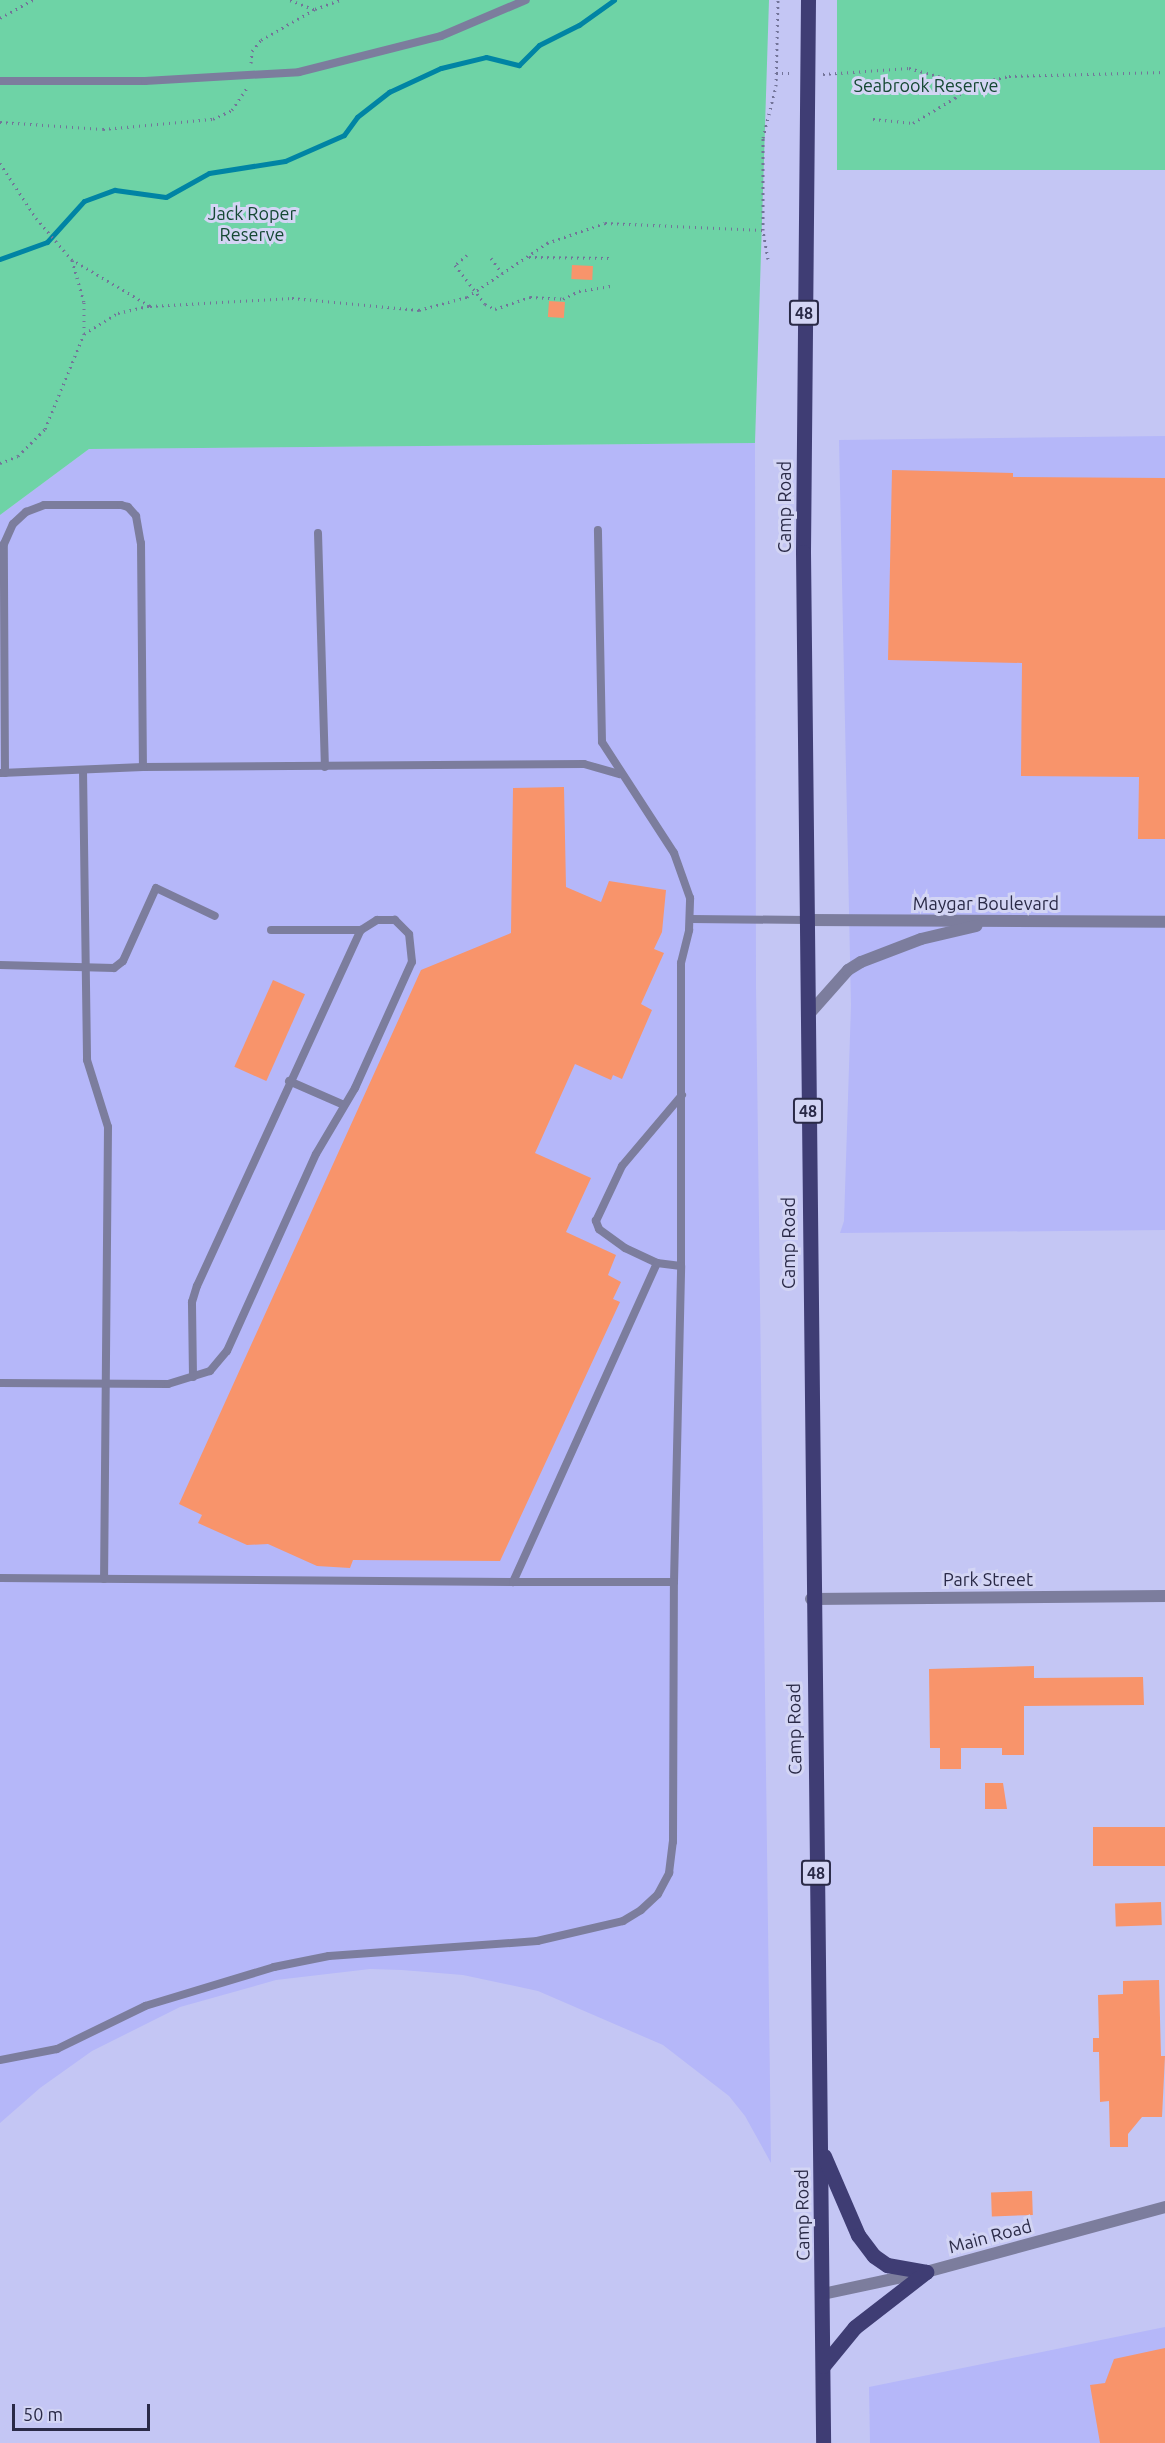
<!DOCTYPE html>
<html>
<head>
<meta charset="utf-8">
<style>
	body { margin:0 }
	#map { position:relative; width:1165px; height:2443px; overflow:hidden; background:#c4c6f4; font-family:Ubuntu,sans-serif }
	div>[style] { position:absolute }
	.built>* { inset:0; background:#b5b7f9 }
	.green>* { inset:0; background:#6ed3a6; transform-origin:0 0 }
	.stream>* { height:5px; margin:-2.5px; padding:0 2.5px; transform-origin:2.5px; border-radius:2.5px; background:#0084a4 }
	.building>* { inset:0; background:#f8946b; transform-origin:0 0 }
	.path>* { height:3px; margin-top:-1.5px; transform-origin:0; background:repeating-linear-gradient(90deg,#737499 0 1.5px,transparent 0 6px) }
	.service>* { height:8px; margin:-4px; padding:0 4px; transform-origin:4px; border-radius:4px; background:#7c7d9d }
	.minor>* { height:12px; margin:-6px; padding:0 6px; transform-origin:6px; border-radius:6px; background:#7c7d9d }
	.primary>* { height:15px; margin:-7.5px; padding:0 7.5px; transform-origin:7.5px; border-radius:7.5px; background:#3f3d74 }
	span { translate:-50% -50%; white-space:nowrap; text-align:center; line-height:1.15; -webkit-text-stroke:6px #d3d5f4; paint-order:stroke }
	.shield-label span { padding:2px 4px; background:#d3d5f4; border:2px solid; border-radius:4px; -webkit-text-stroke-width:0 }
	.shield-label { font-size:16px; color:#2a2a47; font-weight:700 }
	.park-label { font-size:18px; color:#164934 }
	.street-label { font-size:18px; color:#2a2a47 }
	.scale { position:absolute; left:12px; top:2404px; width:138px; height:27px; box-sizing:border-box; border:3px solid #2a2a47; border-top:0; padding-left:8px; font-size:18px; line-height:21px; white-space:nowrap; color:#2a2a47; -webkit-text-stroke:4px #d3d5f4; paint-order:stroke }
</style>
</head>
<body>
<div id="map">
	<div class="built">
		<i style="clip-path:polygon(1165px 436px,1165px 1230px,840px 1233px,844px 1221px,851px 1005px,839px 440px)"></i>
		<i style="clip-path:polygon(755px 443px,756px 986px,771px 2163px,745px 2116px,729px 2096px,663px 2045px,538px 1991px,463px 1975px,402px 1970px,370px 1969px,276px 1980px,180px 2007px,92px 2051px,40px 2088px,0 2123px,0 515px,89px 449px)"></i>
		<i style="clip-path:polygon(1165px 2327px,1165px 2443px,870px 2443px,869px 2387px)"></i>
	</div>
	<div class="green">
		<i style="clip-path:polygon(0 0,769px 0,755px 443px,89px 449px,0 515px)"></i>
		<i style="left:837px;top:0;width:328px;height:170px"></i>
	</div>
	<div class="stream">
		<i style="left:0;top:259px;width:50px;rotate:-19.9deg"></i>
		<i style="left:47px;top:242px;width:55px;rotate:-47.9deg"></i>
		<i style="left:84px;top:201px;width:33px;rotate:-20deg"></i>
		<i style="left:115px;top:190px;width:51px;rotate:7.8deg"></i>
		<i style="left:166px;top:197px;width:49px;rotate:-29.2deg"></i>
		<i style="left:209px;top:173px;width:77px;rotate:-9deg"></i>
		<i style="left:285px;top:161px;width:64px;rotate:-23.8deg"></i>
		<i style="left:344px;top:135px;width:22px;rotate:-54deg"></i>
		<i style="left:357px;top:117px;width:41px;rotate:-38deg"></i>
		<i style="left:389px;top:92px;width:57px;rotate:-24.8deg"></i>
		<i style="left:441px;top:68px;width:46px;rotate:-13.7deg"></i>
		<i style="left:486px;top:57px;width:34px;rotate:14deg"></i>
		<i style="left:519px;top:65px;width:28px;rotate:-45deg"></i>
		<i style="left:539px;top:45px;width:45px;rotate:-26.6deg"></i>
		<i style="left:579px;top:25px;width:43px;rotate:-35.5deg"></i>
	</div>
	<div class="building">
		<i style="left:572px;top:265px;width:21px;height:14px;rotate:3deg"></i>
		<i style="left:549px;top:301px;width:16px;height:16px;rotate:4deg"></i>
		<i style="clip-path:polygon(892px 470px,1013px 473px,1013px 477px,1165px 478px,1165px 839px,1138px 839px,1139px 777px,1021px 776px,1022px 663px,888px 660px)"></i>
		<i style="clip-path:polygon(564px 787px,566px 887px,601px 902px,609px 881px,666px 890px,662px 932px,654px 949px,664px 953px,641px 1004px,652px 1010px,622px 1079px,613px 1075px,611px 1080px,575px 1064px,535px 1153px,591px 1178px,566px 1232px,616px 1255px,608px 1275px,621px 1282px,613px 1299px,620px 1302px,500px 1561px,353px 1560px,350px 1568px,317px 1566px,268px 1544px,247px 1545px,198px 1523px,202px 1515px,179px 1504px,421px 970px,511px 933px,513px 788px)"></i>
		<i style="left:273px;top:980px;width:35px;height:95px;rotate:24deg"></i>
		<i style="clip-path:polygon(1034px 1666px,1034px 1678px,1143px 1677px,1144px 1705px,1024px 1706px,1024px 1755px,1002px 1755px,1002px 1748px,961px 1748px,961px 1769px,940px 1769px,940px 1748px,930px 1748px,929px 1669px)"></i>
		<i style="clip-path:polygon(985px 1783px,1003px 1783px,1007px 1809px,985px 1809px)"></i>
		<i style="left:1165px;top:1827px;width:39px;height:72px;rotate:90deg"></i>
		<i style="left:1161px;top:1902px;width:23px;height:46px;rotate:88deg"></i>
		<i style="clip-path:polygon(1159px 1980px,1161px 2056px,1165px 2056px,1162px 2117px,1142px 2117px,1128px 2134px,1128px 2147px,1110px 2147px,1109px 2101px,1100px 2102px,1099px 2052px,1093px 2052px,1093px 2038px,1099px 2038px,1098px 1995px,1123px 1994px,1123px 1981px)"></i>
		<i style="left:1032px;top:2191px;width:24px;height:41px;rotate:88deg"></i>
		<i style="clip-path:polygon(1165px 2348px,1165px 2443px,1100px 2443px,1090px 2385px,1105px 2383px,1114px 2359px)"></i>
	</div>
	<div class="path">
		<i style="left:290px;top:0;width:26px;rotate:21deg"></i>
		<i style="left:0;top:18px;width:38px;rotate:-29deg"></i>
		<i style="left:251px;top:63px;width:12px;rotate:-85deg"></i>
		<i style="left:252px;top:51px;width:14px;rotate:-51deg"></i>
		<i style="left:261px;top:40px;width:62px;rotate:-29.9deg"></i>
		<i style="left:315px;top:9px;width:27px;rotate:-20deg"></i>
		<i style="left:776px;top:73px;width:16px"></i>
		<i style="left:823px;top:74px;width:86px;rotate:-4deg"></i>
		<i style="left:909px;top:68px;width:63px;rotate:15.6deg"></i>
		<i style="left:970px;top:85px;width:40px;rotate:-13deg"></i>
		<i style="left:1009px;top:76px;width:156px;rotate:-1.5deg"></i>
		<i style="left:873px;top:119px;width:40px;rotate:5.7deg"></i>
		<i style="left:913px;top:123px;width:49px;rotate:-30.8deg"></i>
		<i style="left:955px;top:98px;width:20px;rotate:-41deg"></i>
		<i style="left:0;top:122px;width:103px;rotate:3.9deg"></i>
		<i style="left:103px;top:129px;width:110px;rotate:-5.2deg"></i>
		<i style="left:213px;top:119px;width:21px;rotate:-25deg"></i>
		<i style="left:232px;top:110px;width:27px;rotate:-56deg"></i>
		<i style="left:0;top:163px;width:66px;rotate:56.8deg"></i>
		<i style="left:36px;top:218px;width:54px;rotate:49.5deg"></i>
		<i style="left:71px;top:259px;width:92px;rotate:30.7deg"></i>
		<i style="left:150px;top:306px;width:142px;rotate:-3.2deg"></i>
		<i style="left:292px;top:298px;width:128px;rotate:5.4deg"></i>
		<i style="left:419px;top:310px;width:50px;rotate:-15.2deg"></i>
		<i style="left:467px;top:297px;width:97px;rotate:-34deg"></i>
		<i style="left:547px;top:243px;width:61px;rotate:-19deg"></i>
		<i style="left:605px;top:223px;width:158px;rotate:2.5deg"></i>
		<i style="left:467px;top:255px;width:16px;rotate:140deg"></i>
		<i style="left:455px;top:265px;width:49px;rotate:52.4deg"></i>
		<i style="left:485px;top:304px;width:11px;rotate:27deg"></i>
		<i style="left:495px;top:309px;width:37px;rotate:-19deg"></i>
		<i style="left:530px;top:297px;width:33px;rotate:3deg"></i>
		<i style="left:563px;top:299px;width:18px;rotate:-27deg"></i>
		<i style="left:579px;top:291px;width:32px;rotate:-9deg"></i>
		<i style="left:529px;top:257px;width:83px;rotate:0.7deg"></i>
		<i style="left:491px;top:258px;width:19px;rotate:54deg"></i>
		<i style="left:768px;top:259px;width:29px;rotate:-100deg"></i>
		<i style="left:763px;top:230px;width:92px;rotate:-90deg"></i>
		<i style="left:763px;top:138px;width:54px;rotate:-76deg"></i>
		<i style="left:776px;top:86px;width:86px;rotate:-88.7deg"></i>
		<i style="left:72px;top:260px;width:44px;rotate:74.1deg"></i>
		<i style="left:84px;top:302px;width:30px;rotate:90deg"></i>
		<i style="left:0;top:463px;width:19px;rotate:-21deg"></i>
		<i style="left:18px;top:456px;width:38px;rotate:-45deg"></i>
		<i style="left:45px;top:429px;width:103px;rotate:-67.7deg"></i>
		<i style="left:84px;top:334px;width:40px;rotate:-32deg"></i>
		<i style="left:118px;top:313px;width:32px;rotate:-13deg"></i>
	</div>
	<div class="service">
		<i style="left:0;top:81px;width:145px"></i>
		<i style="left:145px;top:81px;width:154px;rotate:-3.3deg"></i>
		<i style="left:299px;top:72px;width:146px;rotate:-14.2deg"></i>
		<i style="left:441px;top:36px;width:92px;rotate:-23deg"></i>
		<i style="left:318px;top:533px;width:234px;rotate:88.3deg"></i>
		<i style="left:83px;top:770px;width:290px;rotate:89.2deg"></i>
		<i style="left:87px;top:1060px;width:70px;rotate:72.6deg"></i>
		<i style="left:108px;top:1127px;width:452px;rotate:90.5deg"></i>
		<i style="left:1px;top:773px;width:142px;rotate:-2.4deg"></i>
		<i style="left:143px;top:767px;width:441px;rotate:-0.4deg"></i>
		<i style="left:584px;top:764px;width:37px;rotate:16deg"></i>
		<i style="left:5px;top:773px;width:229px;rotate:-90.3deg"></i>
		<i style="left:4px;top:544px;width:22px;rotate:-66deg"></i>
		<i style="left:13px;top:524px;width:18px;rotate:-43deg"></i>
		<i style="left:26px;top:512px;width:19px;rotate:-21deg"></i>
		<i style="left:44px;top:505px;width:77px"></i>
		<i style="left:121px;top:505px;width:7px;rotate:16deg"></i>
		<i style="left:128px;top:507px;width:12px;rotate:48deg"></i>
		<i style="left:136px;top:516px;width:27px;rotate:80deg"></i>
		<i style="left:141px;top:543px;width:224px;rotate:89.5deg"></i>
		<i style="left:691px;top:919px;width:116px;rotate:0.5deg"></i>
		<i style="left:0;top:965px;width:114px;rotate:1.5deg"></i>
		<i style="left:114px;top:968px;width:11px;rotate:-38deg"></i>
		<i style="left:123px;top:961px;width:80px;rotate:-65.7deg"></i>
		<i style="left:156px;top:888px;width:65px;rotate:25.4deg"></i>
		<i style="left:289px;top:1081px;width:60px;rotate:23.6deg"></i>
		<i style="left:657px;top:1263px;width:35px;rotate:-155deg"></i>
		<i style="left:625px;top:1248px;width:32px;rotate:-144deg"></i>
		<i style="left:599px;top:1229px;width:9px;rotate:-111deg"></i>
		<i style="left:596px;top:1221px;width:61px;rotate:-64.7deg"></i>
		<i style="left:622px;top:1166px;width:93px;rotate:-49.8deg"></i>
		<i style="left:193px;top:1377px;width:75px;rotate:-90.8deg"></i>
		<i style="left:192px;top:1302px;width:17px;rotate:-73deg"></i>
		<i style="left:197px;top:1286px;width:392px;rotate:-65.3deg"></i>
		<i style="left:0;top:1383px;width:168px;rotate:0.3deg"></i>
		<i style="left:168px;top:1384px;width:44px;rotate:-17.2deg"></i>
		<i style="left:210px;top:1371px;width:26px;rotate:-50deg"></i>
		<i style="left:227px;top:1351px;width:216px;rotate:-65.7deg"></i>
		<i style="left:316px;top:1154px;width:77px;rotate:-59.4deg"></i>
		<i style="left:355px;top:1088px;width:138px;rotate:-65.7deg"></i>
		<i style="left:412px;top:962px;width:28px;rotate:-96deg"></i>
		<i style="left:409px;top:934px;width:20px;rotate:-135deg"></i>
		<i style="left:395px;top:920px;width:18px;rotate:180deg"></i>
		<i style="left:377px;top:920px;width:19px;rotate:148deg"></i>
		<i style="left:361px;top:930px;width:90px;rotate:180deg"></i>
		<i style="left:0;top:1578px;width:513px;rotate:0.45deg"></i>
		<i style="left:513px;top:1582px;width:350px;rotate:-65.7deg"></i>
		<i style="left:657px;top:1263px;width:24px;rotate:7deg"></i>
		<i style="left:681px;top:1266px;width:303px;rotate:-90deg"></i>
		<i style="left:681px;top:963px;width:34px;rotate:-76deg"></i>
		<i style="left:689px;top:930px;width:32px;rotate:-88deg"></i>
		<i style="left:690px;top:898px;width:48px;rotate:-109.6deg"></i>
		<i style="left:674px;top:853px;width:132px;rotate:-123deg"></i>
		<i style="left:602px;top:742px;width:212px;rotate:-91.1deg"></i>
		<i style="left:513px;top:1582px;width:161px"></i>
		<i style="left:674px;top:1582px;width:316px;rotate:-88.7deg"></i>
		<i style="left:0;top:2060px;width:58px;rotate:-10.9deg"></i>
		<i style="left:57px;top:2049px;width:98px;rotate:-26deg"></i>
		<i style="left:145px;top:2006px;width:135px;rotate:-16.8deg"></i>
		<i style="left:274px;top:1967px;width:56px;rotate:-11.3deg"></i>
		<i style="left:329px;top:1956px;width:209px;rotate:-4.1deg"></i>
		<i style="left:537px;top:1941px;width:88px;rotate:-13.1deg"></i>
		<i style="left:623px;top:1921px;width:21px;rotate:-31deg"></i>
		<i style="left:641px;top:1910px;width:23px;rotate:-43deg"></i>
		<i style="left:658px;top:1894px;width:24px;rotate:-62deg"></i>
		<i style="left:669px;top:1873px;width:31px;rotate:-83deg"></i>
		<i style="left:673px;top:1842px;width:260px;rotate:-89.8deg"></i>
	</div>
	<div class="minor">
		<i style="left:807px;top:920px;width:358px;rotate:0.3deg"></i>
		<i style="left:809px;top:1014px;width:59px;rotate:-48.4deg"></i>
		<i style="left:848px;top:970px;width:15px;rotate:-32deg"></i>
		<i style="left:861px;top:962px;width:64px;rotate:-21deg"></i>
		<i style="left:921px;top:939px;width:57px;rotate:-13.3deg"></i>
		<i style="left:811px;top:1599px;width:354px;rotate:-0.5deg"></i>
		<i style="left:823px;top:2294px;width:105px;rotate:-12.1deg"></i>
		<i style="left:926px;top:2272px;width:248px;rotate:-15.2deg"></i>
	</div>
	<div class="primary">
		<i style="left:808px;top:0;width:552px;rotate:90.52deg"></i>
		<i style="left:803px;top:552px;width:1891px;rotate:89.39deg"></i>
		<i style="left:824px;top:2156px;width:86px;rotate:66.7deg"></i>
		<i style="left:858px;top:2235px;width:26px;rotate:53deg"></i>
		<i style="left:874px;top:2256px;width:16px;rotate:35deg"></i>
		<i style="left:887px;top:2265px;width:40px;rotate:10deg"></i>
		<i style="left:823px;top:2366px;width:50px;rotate:-50.6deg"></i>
		<i style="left:855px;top:2327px;width:90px;rotate:-37.8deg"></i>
	</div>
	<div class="shield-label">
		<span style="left:804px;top:313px">48</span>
		<span style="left:808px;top:1111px">48</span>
		<span style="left:816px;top:1873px">48</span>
	</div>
	<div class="park-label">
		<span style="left:926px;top:85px">Seabrook Reserve</span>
		<span style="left:252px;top:224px">Jack Roper<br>Reserve</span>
	</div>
	<div class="street-label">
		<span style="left:784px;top:507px;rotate:-90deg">Camp Road</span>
		<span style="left:986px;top:903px">Maygar Boulevard</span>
		<span style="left:788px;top:1243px;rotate:-90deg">Camp Road</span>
		<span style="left:988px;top:1579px">Park Street</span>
		<span style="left:794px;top:1729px;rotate:-91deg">Camp Road</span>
		<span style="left:802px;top:2215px;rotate:-91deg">Camp Road</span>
		<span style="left:990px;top:2236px;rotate:-15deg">Main Road</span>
	</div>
	<div class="scale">50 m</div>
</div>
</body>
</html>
